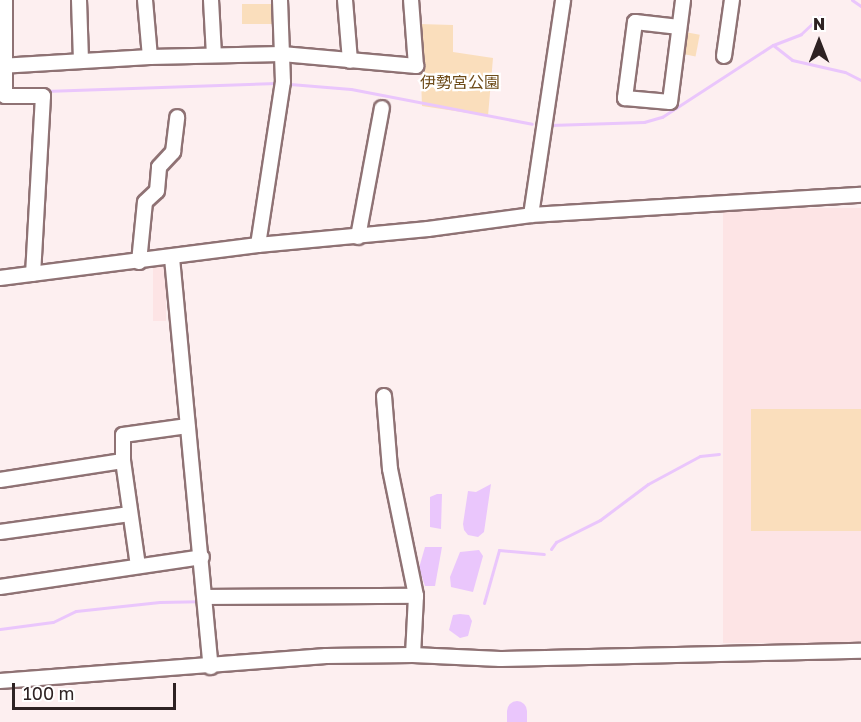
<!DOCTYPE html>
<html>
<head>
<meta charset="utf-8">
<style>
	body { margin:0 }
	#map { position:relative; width:861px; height:722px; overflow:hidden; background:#fdeff0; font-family:"Golos Text","Noto Sans JP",sans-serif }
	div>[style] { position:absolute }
	.built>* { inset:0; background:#fde4e5; transform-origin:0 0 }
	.green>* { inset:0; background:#fadebc; transform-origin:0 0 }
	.water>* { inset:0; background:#eac6fc }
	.stream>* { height:3px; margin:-1.5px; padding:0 1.5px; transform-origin:1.5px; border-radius:1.5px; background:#eac6fc }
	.river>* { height:20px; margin:-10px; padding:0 10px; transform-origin:10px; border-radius:10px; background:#eac6fc }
	.roads { filter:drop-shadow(2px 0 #8f7274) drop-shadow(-2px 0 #8f7274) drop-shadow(0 2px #8f7274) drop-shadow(0 -2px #8f7274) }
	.minor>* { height:14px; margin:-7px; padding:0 7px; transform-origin:7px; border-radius:7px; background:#fff }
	span { translate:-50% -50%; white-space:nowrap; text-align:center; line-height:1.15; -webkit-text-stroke:4.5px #fff; paint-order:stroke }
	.park-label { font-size:16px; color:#6e4c1a }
	.north { position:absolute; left:789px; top:12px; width:60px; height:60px; -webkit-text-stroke:4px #fff; paint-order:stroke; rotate:0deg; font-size:16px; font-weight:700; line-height:24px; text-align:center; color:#2e2223 }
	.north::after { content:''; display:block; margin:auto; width:21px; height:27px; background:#2e2223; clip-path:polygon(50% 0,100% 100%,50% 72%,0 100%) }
	.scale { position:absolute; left:12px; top:683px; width:164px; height:27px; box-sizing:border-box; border:3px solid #2e2223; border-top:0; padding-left:8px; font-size:18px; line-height:21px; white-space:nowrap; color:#2e2223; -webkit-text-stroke:4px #fff; paint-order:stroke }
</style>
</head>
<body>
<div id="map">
	<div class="built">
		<i style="left:861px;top:208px;width:435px;height:138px;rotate:90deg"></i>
		<i style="left:153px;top:267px;width:13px;height:54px"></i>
	</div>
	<div class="green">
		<i style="left:242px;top:4px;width:31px;height:20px"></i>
		<i style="clip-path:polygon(419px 24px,453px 25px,453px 52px,493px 58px,488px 116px,422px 106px)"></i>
		<i style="left:685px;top:32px;width:15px;height:22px;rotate:11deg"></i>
		<i style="left:861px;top:409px;width:122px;height:110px;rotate:90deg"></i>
	</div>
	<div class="water">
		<i style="clip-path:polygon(491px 484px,484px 532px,478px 537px,468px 535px,464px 530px,463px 524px,468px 491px,476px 492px)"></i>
		<i style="clip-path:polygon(437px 494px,442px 494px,441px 529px,430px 527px,430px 497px)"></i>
		<i style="clip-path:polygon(425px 547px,442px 547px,435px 586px,425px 586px,419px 568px)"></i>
		<i style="clip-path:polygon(479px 550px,483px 556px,473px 592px,451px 587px,450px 577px,460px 552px)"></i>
		<i style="clip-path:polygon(460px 614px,469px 615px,472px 621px,468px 636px,460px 638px,449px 630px,453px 615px)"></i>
	</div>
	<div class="stream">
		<i style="left:852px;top:0;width:11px;rotate:34deg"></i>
		<i style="left:773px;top:45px;width:30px;rotate:-21deg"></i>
		<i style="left:801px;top:34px;width:26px;rotate:-43deg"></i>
		<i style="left:290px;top:84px;width:61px;rotate:4.7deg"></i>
		<i style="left:351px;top:89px;width:184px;rotate:10.9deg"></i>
		<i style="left:45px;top:91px;width:232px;rotate:-2deg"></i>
		<i style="left:550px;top:125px;width:94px;rotate:-1.8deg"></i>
		<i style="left:644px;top:122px;width:19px;rotate:-16deg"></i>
		<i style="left:662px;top:117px;width:132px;rotate:-33deg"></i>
		<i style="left:773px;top:45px;width:24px;rotate:38deg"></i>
		<i style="left:792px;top:60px;width:54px;rotate:12.8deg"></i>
		<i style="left:845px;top:72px;width:18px;rotate:27deg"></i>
		<i style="left:551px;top:549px;width:9px;rotate:-54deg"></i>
		<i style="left:556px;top:542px;width:49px;rotate:-26.6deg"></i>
		<i style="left:600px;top:520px;width:60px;rotate:-36.9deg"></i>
		<i style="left:648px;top:484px;width:59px;rotate:-28.3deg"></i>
		<i style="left:700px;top:456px;width:19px;rotate:-6deg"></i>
		<i style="left:484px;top:603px;width:55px;rotate:-74.2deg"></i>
		<i style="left:499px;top:550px;width:45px;rotate:5.1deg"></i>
		<i style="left:0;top:629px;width:53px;rotate:-7.5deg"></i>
		<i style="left:53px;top:622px;width:25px;rotate:-26deg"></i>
		<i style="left:76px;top:611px;width:84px;rotate:-6.1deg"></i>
		<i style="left:160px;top:602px;width:39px;rotate:-1deg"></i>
	</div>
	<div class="river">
		<i style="left:517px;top:722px;width:11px;rotate:-90deg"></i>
	</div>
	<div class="roads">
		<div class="minor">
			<i style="left:5px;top:0;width:96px;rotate:90deg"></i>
			<i style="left:5px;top:96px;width:38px"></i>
			<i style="left:43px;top:96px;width:178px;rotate:93.2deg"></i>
			<i style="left:79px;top:0;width:61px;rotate:88.1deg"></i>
			<i style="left:145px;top:0;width:57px;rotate:85deg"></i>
			<i style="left:211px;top:0;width:55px;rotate:86.9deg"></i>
			<i style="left:345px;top:0;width:61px;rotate:85.3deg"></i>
			<i style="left:679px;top:27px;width:44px;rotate:-173.5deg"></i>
			<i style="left:635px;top:22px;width:77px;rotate:97.5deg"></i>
			<i style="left:625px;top:98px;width:45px;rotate:5.1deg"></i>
			<i style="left:670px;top:102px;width:103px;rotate:-82.7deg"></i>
			<i style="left:724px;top:56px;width:57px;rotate:-81.9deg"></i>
			<i style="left:0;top:66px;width:150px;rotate:-3.4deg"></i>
			<i style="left:150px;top:57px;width:132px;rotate:-1.3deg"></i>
			<i style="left:282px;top:54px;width:135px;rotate:5.1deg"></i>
			<i style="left:416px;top:66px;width:66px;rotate:-94.3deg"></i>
			<i style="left:531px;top:215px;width:217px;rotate:-81.5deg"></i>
			<i style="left:358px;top:237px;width:131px;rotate:-79.5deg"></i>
			<i style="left:258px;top:245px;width:165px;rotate:-81.3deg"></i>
			<i style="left:283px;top:82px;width:82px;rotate:-92.1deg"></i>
			<i style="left:172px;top:258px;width:411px;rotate:84.6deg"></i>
			<i style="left:139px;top:262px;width:60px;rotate:-84.3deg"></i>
			<i style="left:145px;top:202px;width:16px;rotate:-43deg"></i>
			<i style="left:157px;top:191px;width:24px;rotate:-85deg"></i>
			<i style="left:159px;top:167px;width:21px;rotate:-47deg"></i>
			<i style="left:173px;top:152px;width:35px;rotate:-83deg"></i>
			<i style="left:0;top:278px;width:260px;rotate:-7.3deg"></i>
			<i style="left:258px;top:245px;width:171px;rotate:-5.4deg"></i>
			<i style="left:428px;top:229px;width:104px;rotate:-7.7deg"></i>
			<i style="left:531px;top:215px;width:331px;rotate:-3.5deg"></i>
			<i style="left:384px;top:396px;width:73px;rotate:85.3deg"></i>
			<i style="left:390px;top:469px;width:130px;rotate:78.4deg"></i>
			<i style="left:416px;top:596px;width:59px;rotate:92.9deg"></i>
			<i style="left:0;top:480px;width:124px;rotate:-8.8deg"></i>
			<i style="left:0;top:532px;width:131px;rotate:-7.9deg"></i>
			<i style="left:138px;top:566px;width:106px;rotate:-98.1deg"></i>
			<i style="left:123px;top:461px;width:26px;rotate:-90deg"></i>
			<i style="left:123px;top:435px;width:65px;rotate:-8deg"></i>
			<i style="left:0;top:587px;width:204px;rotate:-8.4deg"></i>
			<i style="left:206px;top:597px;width:210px;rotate:-0.3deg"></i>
			<i style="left:0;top:681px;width:327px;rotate:-4.4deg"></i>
			<i style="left:326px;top:656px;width:87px;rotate:-0.7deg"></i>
			<i style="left:413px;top:655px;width:87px;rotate:2.6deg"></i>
			<i style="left:500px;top:659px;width:361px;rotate:-1.3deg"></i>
		</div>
	</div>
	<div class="park-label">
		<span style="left:460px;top:82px">伊勢宮公園</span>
	</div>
	<div class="north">N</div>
	<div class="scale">100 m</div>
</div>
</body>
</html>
